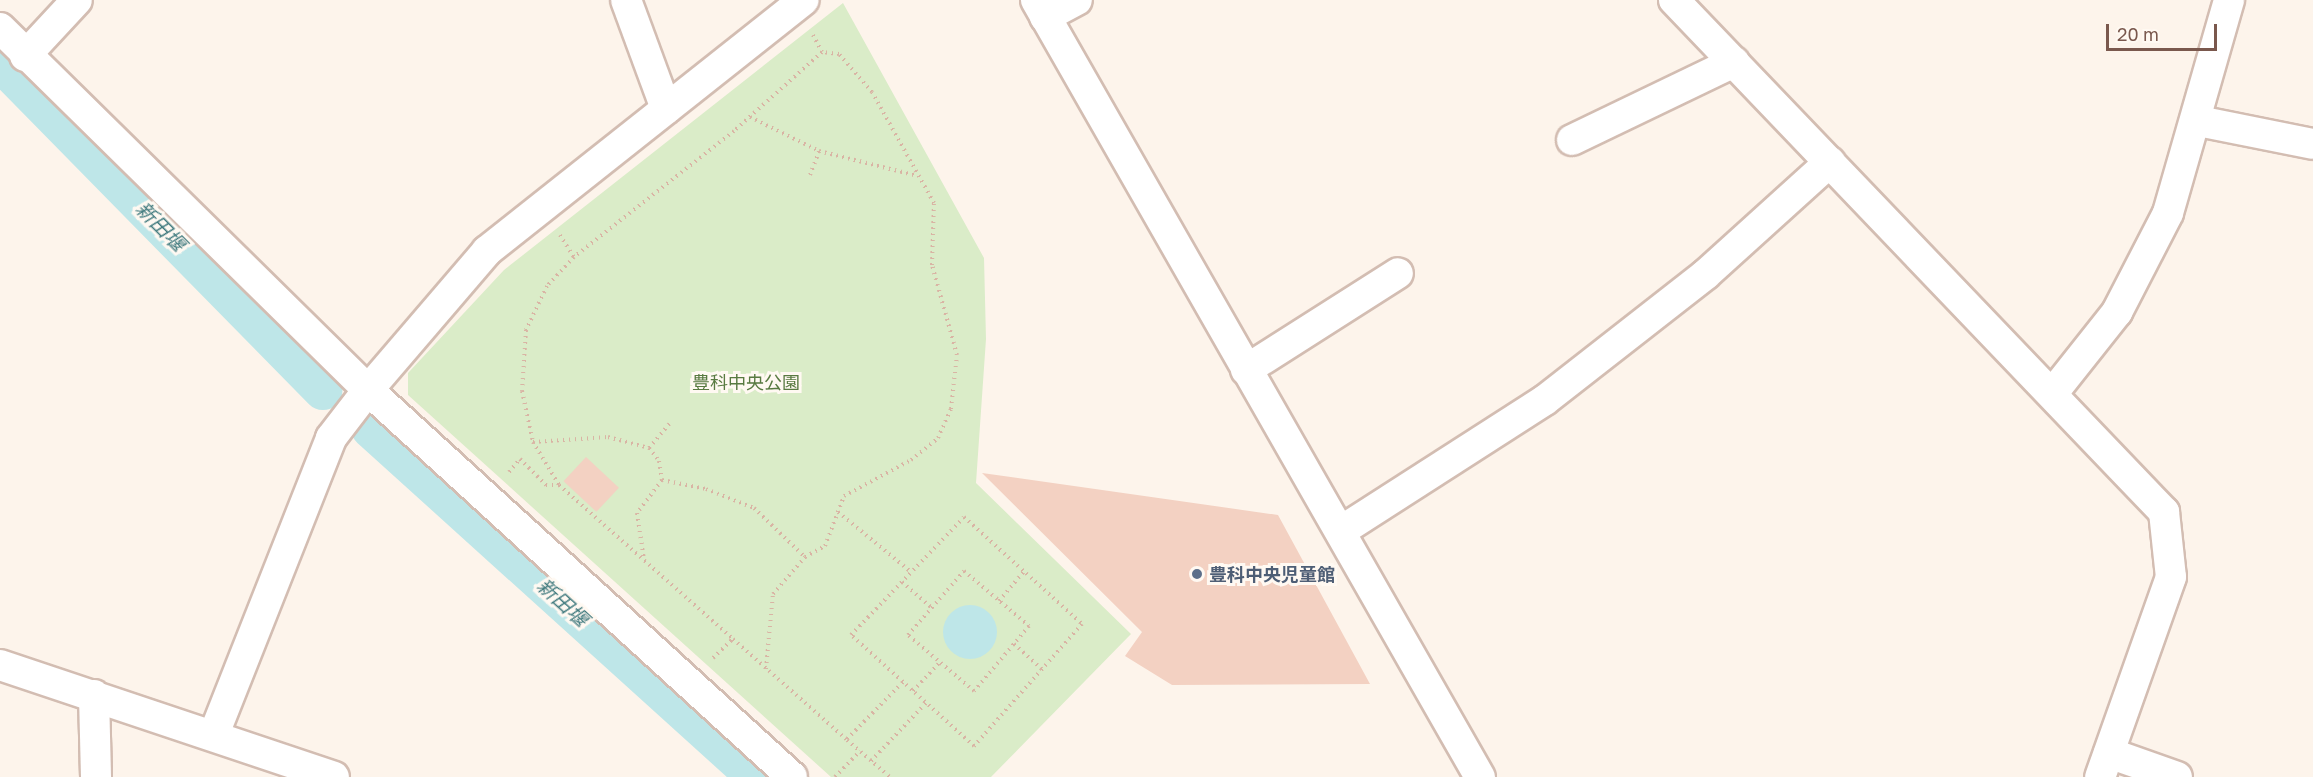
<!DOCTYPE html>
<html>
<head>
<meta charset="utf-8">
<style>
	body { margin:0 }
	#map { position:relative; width:2313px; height:777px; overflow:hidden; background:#fdf4eb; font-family:"Golos Text","Noto Sans JP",sans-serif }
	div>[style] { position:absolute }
	.green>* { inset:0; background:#daecc8 }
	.water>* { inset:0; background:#bee6e8 }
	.round { border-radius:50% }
	.canal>* { height:39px; margin:-19.5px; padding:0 19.5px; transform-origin:19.5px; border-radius:19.5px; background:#bee6e8 }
	.building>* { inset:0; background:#f3d1c2; transform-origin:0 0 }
	.path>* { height:4px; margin-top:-2px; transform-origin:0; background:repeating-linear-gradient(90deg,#d9b4a4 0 1.5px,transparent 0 6px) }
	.roads { filter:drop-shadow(2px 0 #d3bdb2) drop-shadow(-2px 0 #d3bdb2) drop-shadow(0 2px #d3bdb2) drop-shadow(0 -2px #d3bdb2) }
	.minor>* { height:30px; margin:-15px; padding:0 15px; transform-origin:15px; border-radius:15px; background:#fff }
	.dots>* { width:16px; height:16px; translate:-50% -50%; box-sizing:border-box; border:3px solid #fff9f2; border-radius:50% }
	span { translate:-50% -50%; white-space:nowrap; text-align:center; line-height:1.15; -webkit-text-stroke:6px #fff9f2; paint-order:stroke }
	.park-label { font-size:18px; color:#587a41 }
	.service-label { font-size:18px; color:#4e5e75; font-weight:700 }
	.left { translate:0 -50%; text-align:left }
	.water-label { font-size:20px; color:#407a7e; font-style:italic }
	.scale { position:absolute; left:2106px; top:24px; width:111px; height:27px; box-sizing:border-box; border:3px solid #7a584d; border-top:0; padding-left:8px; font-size:18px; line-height:21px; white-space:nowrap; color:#7a584d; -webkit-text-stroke:4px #fff9f2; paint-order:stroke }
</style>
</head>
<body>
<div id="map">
	<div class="green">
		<i style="clip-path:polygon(843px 3px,984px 258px,986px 339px,976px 483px,1131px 634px,991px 777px,831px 777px,408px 395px,408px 373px,504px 270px)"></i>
	</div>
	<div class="water">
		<i class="round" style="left:943px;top:605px;width:54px;height:54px"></i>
	</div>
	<div class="canal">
		<i style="left:0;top:62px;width:460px;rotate:45.5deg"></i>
		<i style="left:370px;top:428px;width:520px;rotate:42.12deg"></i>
	</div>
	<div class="building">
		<i style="left:586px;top:457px;width:45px;height:33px;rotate:43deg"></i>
		<i style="clip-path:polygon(982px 473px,1278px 515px,1370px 684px,1172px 685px,1125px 656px,1142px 632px)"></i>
	</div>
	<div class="path">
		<i style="left:813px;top:35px;width:19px;rotate:62deg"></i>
		<i style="left:750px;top:117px;width:77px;rotate:26.2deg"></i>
		<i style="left:819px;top:151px;width:98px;rotate:14.2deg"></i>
		<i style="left:810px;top:175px;width:26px;rotate:-69deg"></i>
		<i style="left:560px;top:235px;width:26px;rotate:58deg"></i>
		<i style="left:533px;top:442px;width:75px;rotate:-3.8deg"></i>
		<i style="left:608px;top:437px;width:42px;rotate:15deg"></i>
		<i style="left:649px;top:448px;width:16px;rotate:52deg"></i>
		<i style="left:659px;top:461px;width:19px;rotate:81deg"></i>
		<i style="left:662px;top:480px;width:41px;rotate:127.1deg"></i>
		<i style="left:637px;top:513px;width:48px;rotate:81.5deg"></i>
		<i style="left:649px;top:448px;width:35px;rotate:-50deg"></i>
		<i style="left:509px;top:472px;width:17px;rotate:-50deg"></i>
		<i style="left:520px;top:459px;width:37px;rotate:45deg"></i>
		<i style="left:546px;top:485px;width:13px"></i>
		<i style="left:662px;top:480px;width:45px;rotate:11.6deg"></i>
		<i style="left:706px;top:489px;width:52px;rotate:21.6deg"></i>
		<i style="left:754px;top:508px;width:71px;rotate:43.9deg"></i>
		<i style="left:838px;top:512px;width:94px;rotate:39.4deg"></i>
		<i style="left:964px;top:517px;width:159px;rotate:42.2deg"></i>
		<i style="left:1082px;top:624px;width:163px;rotate:131.5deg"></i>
		<i style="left:974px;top:746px;width:166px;rotate:-137.9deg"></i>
		<i style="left:851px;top:635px;width:163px;rotate:-46.2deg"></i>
		<i style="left:964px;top:571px;width:85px;rotate:40.2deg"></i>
		<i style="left:1029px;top:626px;width:85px;rotate:130.2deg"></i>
		<i style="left:974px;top:691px;width:87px;rotate:-139.7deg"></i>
		<i style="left:908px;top:635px;width:85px;rotate:-48.8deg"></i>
		<i style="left:902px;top:582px;width:40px;rotate:41deg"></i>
		<i style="left:999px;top:601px;width:39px;rotate:-50deg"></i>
		<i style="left:1014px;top:644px;width:38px;rotate:42deg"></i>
		<i style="left:713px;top:658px;width:28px;rotate:-44deg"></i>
		<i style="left:766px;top:669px;width:75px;rotate:-84.7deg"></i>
		<i style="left:773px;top:594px;width:49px;rotate:-49.1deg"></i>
		<i style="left:805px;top:557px;width:23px;rotate:-29deg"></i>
		<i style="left:825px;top:546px;width:53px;rotate:-69.2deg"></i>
		<i style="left:844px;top:496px;width:76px;rotate:-28.2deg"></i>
		<i style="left:911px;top:460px;width:35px;rotate:-39deg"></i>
		<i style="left:938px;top:438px;width:32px;rotate:-66deg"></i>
		<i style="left:951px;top:409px;width:54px;rotate:-83.7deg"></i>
		<i style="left:957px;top:355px;width:93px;rotate:-105.5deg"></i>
		<i style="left:932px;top:265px;width:62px;rotate:-88.2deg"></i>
		<i style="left:934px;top:203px;width:127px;rotate:-119.2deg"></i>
		<i style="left:872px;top:92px;width:50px;rotate:-131deg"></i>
		<i style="left:839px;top:54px;width:17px;rotate:-173deg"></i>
		<i style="left:822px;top:52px;width:118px;rotate:138.1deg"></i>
		<i style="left:734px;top:131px;width:204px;rotate:141.8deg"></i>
		<i style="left:574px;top:257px;width:40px;rotate:133deg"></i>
		<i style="left:547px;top:286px;width:49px;rotate:115.5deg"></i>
		<i style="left:526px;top:330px;width:61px;rotate:93.8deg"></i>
		<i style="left:522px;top:391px;width:52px;rotate:77.8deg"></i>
		<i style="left:533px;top:442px;width:50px;rotate:58.8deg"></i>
		<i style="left:559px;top:485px;width:232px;rotate:41.5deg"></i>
		<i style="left:733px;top:639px;width:152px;rotate:41.5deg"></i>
		<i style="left:847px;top:740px;width:57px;rotate:40.7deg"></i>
		<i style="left:913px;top:691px;width:40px;rotate:-47deg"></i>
		<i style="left:847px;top:739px;width:80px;rotate:-45.5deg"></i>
		<i style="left:871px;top:761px;width:80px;rotate:-46.5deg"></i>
		<i style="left:835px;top:777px;width:36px;rotate:-46deg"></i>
	</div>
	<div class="roads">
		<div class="minor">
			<i style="left:626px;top:0;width:116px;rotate:69.8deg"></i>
			<i style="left:1036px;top:0;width:895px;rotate:60.26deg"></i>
			<i style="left:1674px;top:0;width:709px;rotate:46.26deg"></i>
			<i style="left:2164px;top:512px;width:65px;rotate:83.9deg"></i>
			<i style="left:2171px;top:577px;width:212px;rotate:109.5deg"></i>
			<i style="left:1045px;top:17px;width:36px;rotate:-28deg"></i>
			<i style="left:0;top:28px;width:516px;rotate:44.53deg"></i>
			<i style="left:368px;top:390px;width:574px;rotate:42.39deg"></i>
			<i style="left:25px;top:56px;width:76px;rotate:-47.1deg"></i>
			<i style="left:2198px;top:121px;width:117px;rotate:11.3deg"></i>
			<i style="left:1572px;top:140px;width:180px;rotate:-25.7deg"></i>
			<i style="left:1246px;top:370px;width:180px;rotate:-32.5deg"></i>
			<i style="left:2052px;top:394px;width:105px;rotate:-51.6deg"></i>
			<i style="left:2117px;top:312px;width:111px;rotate:-62.7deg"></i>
			<i style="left:2168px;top:213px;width:222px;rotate:-74deg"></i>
			<i style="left:1341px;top:531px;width:242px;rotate:-32.7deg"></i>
			<i style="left:1545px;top:400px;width:204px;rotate:-38deg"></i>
			<i style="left:1706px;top:274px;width:167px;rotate:-42.1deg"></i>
			<i style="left:0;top:665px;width:352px;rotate:18.5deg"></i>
			<i style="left:94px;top:695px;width:82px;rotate:88.6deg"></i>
			<i style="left:214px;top:734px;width:318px;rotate:-68.4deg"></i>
			<i style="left:331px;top:438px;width:61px;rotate:-52.4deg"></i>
			<i style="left:368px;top:390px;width:183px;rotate:-49.4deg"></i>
			<i style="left:487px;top:251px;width:404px;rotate:-38.4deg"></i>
			<i style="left:2109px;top:753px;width:72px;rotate:19.4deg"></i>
		</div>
	</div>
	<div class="dots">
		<i style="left:1197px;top:574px;background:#5c6f8a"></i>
	</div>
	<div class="park-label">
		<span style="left:746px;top:382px">豊科中央公園</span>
	</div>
	<div class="service-label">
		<span class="left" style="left:1209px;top:574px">豊科中央児童館</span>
	</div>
	<div class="water-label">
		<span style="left:161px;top:226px;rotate:45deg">新田堰</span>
		<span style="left:563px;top:602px;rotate:42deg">新田堰</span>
	</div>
	<div class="scale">20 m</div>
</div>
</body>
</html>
